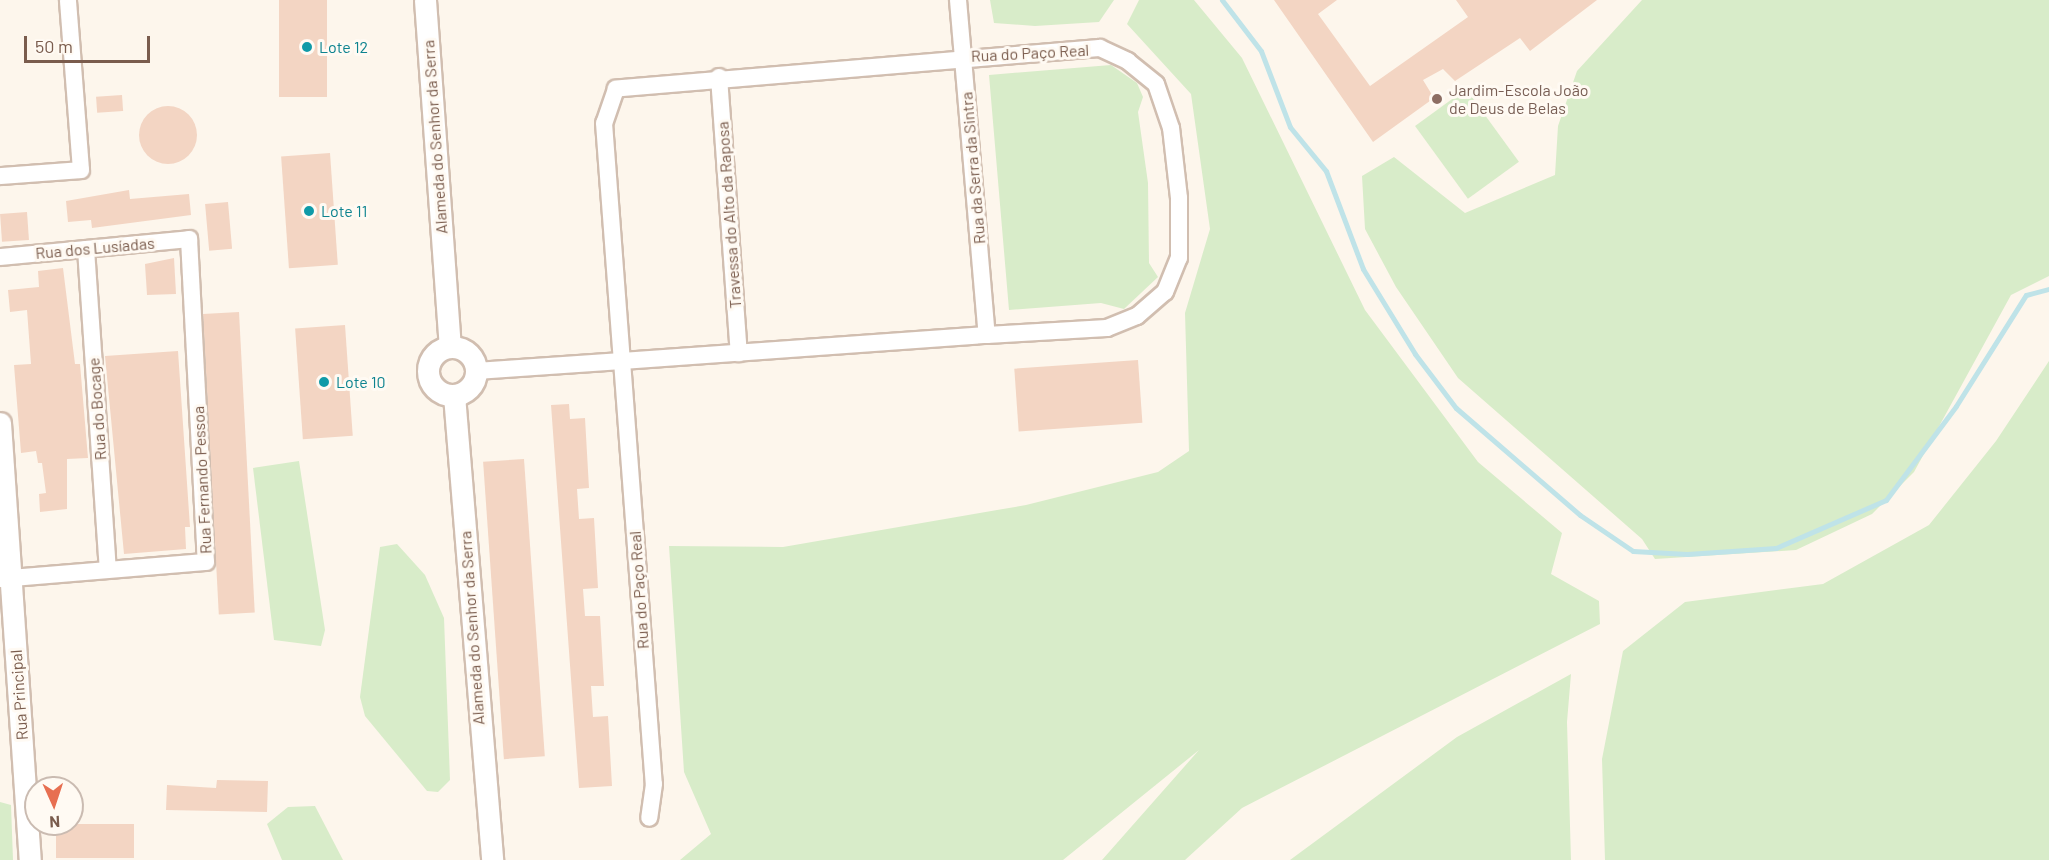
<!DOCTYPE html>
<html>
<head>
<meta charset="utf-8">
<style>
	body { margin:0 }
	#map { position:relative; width:2049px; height:860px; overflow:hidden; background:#fdf6ec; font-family:Barlow,sans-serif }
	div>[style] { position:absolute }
	.green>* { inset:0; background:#d8ecc9; transform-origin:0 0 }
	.stream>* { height:5px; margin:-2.5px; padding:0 2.5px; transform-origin:2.5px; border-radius:2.5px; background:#bfe3e8 }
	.building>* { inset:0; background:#f3d5c3; transform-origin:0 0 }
	.round { border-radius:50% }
	.roads { filter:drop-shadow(2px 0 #d1beb0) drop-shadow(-2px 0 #d1beb0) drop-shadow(0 2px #d1beb0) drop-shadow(0 -2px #d1beb0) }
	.minor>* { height:16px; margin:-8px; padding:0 8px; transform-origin:8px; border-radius:8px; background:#fff }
	.tertiary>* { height:21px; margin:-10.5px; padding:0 10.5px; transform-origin:10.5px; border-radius:10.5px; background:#fff }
	.tertiary>.ring { margin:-10.5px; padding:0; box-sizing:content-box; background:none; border:21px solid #fff; border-radius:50% }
	.dots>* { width:16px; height:16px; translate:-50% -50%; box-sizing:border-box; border:3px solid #fffaf3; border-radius:50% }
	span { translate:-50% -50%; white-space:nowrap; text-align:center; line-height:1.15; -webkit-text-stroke:6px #fffaf3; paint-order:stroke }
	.culture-label { font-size:16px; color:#0d838f }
	.left { translate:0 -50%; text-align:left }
	.street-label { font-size:16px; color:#7a5c4d }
	.education-label { font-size:16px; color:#785e54 }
	.north { position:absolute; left:24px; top:776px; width:60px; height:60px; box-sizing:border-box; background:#fffaf3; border:2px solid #cabbb1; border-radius:50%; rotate:177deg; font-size:16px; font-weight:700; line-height:24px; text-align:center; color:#7a5c4d }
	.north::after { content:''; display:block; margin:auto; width:21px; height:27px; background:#e76f51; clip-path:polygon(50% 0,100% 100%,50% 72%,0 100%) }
	.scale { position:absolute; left:24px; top:36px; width:126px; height:27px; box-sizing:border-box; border:3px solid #7a5c4d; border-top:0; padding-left:8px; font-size:18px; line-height:21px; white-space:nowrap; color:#7a5c4d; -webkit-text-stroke:4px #fffaf3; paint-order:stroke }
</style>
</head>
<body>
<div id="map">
	<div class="green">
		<i style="clip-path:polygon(990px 0,1114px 0,1099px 22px,1035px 26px,994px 23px)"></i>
		<i style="clip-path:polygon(1139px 0,1194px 0,1242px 58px,1365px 310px,1478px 462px,1562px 533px,1551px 574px,1599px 601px,1600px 624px,1242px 808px,1185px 860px,1102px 860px,1199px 750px,1063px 860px,680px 860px,711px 834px,684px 772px,669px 546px,783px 547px,1026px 505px,1158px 472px,1189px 451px,1185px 313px,1210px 229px,1191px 94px,1127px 24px)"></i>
		<i style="clip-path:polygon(1642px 0,2049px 0,2049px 276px,2011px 295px,1914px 472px,1872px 514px,1796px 550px,1655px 559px,1642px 539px,1458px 378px,1396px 287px,1365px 229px,1362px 176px,1394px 157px,1465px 213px,1555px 175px,1558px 126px,1577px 71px)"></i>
		<i style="clip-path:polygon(1111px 65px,1137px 83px,1143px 97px,1138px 112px,1148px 183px,1149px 263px,1158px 277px,1124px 309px,1101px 303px,1009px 310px,989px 75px)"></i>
		<i style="left:1466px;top:89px;width:90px;height:63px;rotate:54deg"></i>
		<i style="clip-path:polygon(2049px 361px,2049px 860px,1605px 860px,1602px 759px,1623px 651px,1685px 602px,1823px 584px,1929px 525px,1996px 441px)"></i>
		<i style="clip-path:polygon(299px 461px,325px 630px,321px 646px,274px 640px,253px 468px)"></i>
		<i style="clip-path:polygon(397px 544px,425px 575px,444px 618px,450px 780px,438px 792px,427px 791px,365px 716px,360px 697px,380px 547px)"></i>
		<i style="clip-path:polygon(1571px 674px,1567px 722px,1571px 860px,1290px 860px,1457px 737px)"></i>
		<i style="clip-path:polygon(0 802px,11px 805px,13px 860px,0 860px)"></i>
		<i style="clip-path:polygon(315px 806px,343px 860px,282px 860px,267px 824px,288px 807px)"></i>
	</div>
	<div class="stream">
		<i style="left:1222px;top:0;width:64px;rotate:52.6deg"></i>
		<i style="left:1261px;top:51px;width:81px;rotate:69.1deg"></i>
		<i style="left:1290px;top:127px;width:57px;rotate:50.7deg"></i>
		<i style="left:1326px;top:171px;width:105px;rotate:69.3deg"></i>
		<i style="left:1363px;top:269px;width:100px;rotate:58.5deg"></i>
		<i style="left:1415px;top:354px;width:68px;rotate:52.8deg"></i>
		<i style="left:1456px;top:408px;width:164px;rotate:40.8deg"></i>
		<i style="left:1580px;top:515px;width:64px;rotate:34.2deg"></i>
		<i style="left:1633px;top:551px;width:54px;rotate:3.2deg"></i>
		<i style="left:1687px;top:554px;width:89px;rotate:-3.9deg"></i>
		<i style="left:1776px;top:548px;width:120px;rotate:-23.6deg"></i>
		<i style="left:1886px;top:500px;width:117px;rotate:-53.3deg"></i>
		<i style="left:1956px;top:406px;width:131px;rotate:-57.8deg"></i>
		<i style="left:2026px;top:295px;width:24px;rotate:-15deg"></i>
	</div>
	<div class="building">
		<i style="left:279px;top:0;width:48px;height:97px"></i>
		<i style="clip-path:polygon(1274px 0,1337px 0,1318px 14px,1370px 86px,1468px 17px,1456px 0,1597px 0,1530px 51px,1520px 38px,1455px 81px,1443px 69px,1423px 80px,1434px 98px,1373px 142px)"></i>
		<i style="left:122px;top:95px;width:16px;height:26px;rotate:86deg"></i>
		<i class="round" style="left:139px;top:106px;width:58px;height:58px"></i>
		<i style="left:330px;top:153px;width:112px;height:49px;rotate:86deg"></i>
		<i style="clip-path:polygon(129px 190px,130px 199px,189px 194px,191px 215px,92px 228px,91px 220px,68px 222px,66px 201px)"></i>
		<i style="left:228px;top:202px;width:47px;height:23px;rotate:85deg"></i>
		<i style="left:27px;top:212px;width:28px;height:27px;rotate:86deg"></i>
		<i style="clip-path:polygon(174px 258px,176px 294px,147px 295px,145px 264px)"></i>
		<i style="clip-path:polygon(63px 268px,75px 364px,80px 364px,88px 458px,67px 459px,67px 509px,40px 512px,39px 494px,46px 493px,42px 463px,38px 463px,36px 451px,21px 453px,14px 365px,31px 364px,27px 310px,10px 312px,8px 290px,39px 287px,38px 271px)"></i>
		<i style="left:239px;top:312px;width:301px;height:36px;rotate:87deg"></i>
		<i style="left:345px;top:325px;width:111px;height:50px;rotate:86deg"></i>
		<i style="clip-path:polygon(178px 351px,190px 527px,185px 527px,186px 549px,124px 554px,105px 356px)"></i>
		<i style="left:1138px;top:360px;width:63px;height:124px;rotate:86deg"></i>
		<i style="clip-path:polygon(569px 404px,570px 419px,585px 418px,589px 488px,577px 489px,579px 519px,594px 518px,598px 588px,583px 589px,585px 616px,600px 616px,604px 686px,591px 686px,593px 717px,608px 716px,612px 786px,579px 788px,551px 405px)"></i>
		<i style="left:524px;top:459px;width:298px;height:41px;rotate:86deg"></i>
		<i style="clip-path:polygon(217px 780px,268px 781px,267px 812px,166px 810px,167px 785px,216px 788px)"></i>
		<i style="left:56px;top:824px;width:78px;height:34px"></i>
	</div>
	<div class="roads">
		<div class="minor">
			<i style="left:958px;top:0;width:336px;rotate:85.1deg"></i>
			<i style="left:719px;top:77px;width:277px;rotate:85.9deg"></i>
			<i style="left:0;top:176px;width:81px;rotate:-4.2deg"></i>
			<i style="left:81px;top:170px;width:170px;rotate:-94.4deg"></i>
			<i style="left:86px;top:249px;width:321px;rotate:86.1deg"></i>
			<i style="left:0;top:257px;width:190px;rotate:-5.4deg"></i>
			<i style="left:189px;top:239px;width:323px;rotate:87deg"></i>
			<i style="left:206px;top:562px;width:207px;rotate:175.3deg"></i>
			<i style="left:476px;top:371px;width:146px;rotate:-3.9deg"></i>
			<i style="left:622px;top:361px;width:366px;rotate:-4.1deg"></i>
			<i style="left:987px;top:335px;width:120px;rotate:-3.3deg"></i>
			<i style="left:1107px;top:328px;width:32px;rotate:-22deg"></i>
			<i style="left:1137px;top:316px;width:37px;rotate:-41deg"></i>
			<i style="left:1165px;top:292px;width:37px;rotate:-68deg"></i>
			<i style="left:1179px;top:258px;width:60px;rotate:-90deg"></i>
			<i style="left:1179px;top:198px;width:70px;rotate:-96.5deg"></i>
			<i style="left:1171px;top:128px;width:46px;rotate:-108.8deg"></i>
			<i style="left:1156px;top:84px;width:36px;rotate:-141deg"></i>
			<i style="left:1128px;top:61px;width:31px;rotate:-155deg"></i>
			<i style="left:1100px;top:48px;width:486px;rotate:175.2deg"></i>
			<i style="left:616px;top:89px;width:36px;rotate:109deg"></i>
			<i style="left:604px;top:123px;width:239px;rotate:85.7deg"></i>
			<i style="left:622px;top:361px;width:424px;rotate:85.7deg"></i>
			<i style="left:654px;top:784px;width:34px;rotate:98deg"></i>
		</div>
		<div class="tertiary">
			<i style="left:425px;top:0;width:348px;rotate:85.9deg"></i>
			<i class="ring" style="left:428px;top:347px;width:27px;height:27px"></i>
			<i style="left:454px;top:395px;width:467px;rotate:85.3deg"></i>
			<i style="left:0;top:423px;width:438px;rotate:86.1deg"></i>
		</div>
	</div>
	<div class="dots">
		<i style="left:307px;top:47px;background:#0f9aa8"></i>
		<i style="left:1437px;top:99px;background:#8d6e63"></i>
		<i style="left:309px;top:211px;background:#0f9aa8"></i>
		<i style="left:324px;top:382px;background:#0f9aa8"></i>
	</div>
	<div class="culture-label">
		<span class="left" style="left:319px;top:47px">Lote 12</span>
		<span class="left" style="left:321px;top:211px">Lote 11</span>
		<span class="left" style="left:336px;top:382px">Lote 10</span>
	</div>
	<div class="street-label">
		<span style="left:1030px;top:53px;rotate:-3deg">Rua do Paço Real</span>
		<span style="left:435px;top:137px;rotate:-94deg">Alameda do Senhor da Serra</span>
		<span style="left:973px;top:168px;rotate:-95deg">Rua da Serra da Sintra</span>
		<span style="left:729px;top:215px;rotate:-94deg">Travessa do Alto da Raposa</span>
		<span style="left:95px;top:248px;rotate:-5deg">Rua dos Lusíadas</span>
		<span style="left:97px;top:409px;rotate:-94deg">Rua do Bocage</span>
		<span style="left:202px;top:480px;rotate:-93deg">Rua Fernando Pessoa</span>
		<span style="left:639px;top:590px;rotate:-94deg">Rua do Paço Real</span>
		<span style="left:472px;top:628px;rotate:-94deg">Alameda do Senhor da Serra</span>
		<span style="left:19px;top:695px;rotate:-94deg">Rua Principal</span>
	</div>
	<div class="education-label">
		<span class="left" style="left:1449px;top:99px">Jardim-Escola João<br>de Deus de Belas</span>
	</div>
	<div class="north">N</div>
	<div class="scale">50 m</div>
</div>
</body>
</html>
